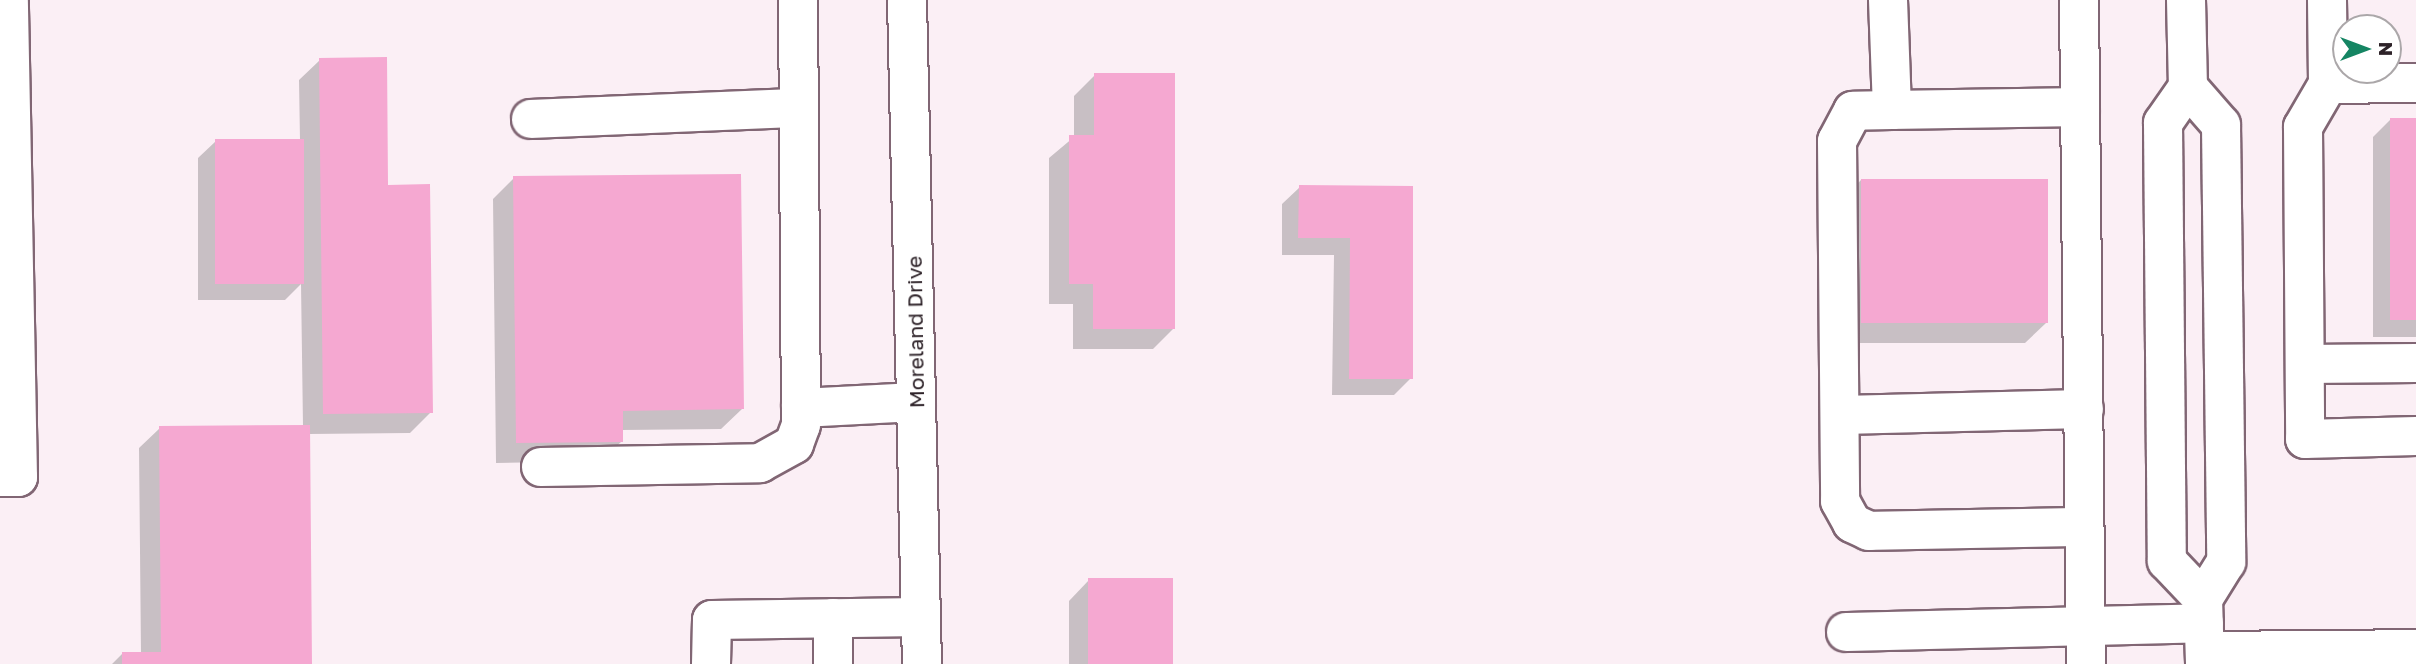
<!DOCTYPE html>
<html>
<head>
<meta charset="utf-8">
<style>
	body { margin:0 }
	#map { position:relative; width:2416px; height:664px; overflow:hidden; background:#fbeff5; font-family:"Golos Text",sans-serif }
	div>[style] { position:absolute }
	.shadow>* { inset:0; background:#0003 }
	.building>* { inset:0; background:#f5a8d1; transform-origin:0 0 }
	.roads { filter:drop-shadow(2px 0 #816674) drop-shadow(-2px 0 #816674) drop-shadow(0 2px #816674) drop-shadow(0 -2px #816674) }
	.minor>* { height:38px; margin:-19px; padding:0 19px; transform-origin:19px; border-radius:19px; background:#fff }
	span { translate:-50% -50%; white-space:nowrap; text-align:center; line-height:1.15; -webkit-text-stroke:7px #fff; paint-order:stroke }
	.street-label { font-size:21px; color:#2d2228 }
	.north { position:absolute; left:2332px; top:14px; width:70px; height:70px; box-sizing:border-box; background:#fff; border:2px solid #aba7a9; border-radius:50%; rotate:90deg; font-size:19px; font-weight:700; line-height:28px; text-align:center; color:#2d2228 }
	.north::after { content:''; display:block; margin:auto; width:24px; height:32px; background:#158563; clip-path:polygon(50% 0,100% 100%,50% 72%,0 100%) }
</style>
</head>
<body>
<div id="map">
	<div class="shadow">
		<i style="clip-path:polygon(320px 60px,386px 187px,431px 412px,410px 433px,309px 434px,310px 664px,112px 664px,122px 654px,141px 654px,139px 448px,160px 428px,303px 427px,301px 284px,285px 300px,198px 300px,198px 158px,216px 141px,300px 141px,299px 80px)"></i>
		<i style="clip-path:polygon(1095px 75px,1174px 328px,1153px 349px,1073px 349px,1073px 304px,1049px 304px,1049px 158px,1074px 137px,1074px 96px)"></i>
		<i style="clip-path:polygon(2390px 120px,2416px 120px,2416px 337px,2373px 337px,2373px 137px)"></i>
		<i style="clip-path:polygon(514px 178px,742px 409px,721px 429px,622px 430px,622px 441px,601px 461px,496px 463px,493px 199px)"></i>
		<i style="clip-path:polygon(1861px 180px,2046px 323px,2025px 343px,1841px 343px,1841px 201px)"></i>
		<i style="clip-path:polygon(1300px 187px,1412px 187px,1411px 378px,1394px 395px,1332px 395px,1334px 255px,1282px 255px,1282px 204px)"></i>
		<i style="clip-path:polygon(1089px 580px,1171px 664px,1069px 664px,1069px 601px)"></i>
	</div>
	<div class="building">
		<i style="clip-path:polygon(387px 57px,388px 185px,430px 184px,433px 413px,323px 414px,319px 58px)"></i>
		<i style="clip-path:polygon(1094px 73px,1175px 73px,1175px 329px,1093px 329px,1093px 284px,1069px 284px,1069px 135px,1094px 135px)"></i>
		<i style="left:2390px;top:118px;width:26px;height:202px"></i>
		<i style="left:215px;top:139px;width:89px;height:145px"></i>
		<i style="clip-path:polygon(741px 174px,744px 409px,623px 411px,623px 442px,516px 443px,513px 176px)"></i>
		<i style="left:1861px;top:179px;width:187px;height:144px"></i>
		<i style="clip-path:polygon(1299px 185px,1413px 186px,1413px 379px,1349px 379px,1350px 238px,1298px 238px)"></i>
		<i style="clip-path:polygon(310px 425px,312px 664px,122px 664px,122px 652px,161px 652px,159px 426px)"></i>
		<i style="left:1173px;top:578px;width:86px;height:85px;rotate:90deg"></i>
	</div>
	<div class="roads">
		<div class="minor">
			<i style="left:907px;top:0;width:664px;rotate:88.71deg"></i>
			<i style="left:1888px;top:0;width:110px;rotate:87.9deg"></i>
			<i style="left:1892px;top:110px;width:39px;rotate:179deg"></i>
			<i style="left:1853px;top:111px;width:34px;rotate:118deg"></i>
			<i style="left:1837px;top:141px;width:360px;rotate:89.5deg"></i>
			<i style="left:1840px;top:501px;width:25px;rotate:61deg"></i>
			<i style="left:1852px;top:523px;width:19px;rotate:25deg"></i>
			<i style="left:1869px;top:531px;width:215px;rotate:-1.1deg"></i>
			<i style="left:2079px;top:0;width:664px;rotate:89.4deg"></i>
			<i style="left:2186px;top:0;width:87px;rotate:88.7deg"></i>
			<i style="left:2188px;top:87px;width:44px;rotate:124.8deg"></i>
			<i style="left:2163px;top:123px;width:438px;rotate:89.5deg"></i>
			<i style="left:2167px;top:561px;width:52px;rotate:46.5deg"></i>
			<i style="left:2327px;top:0;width:84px;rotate:89.3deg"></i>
			<i style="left:2328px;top:84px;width:50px;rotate:120.2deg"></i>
			<i style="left:2303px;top:127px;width:312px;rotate:89.6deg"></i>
			<i style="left:2305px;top:439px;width:111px;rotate:-1.5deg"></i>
			<i style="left:2328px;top:84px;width:88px;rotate:-0.7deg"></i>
			<i style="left:2188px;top:87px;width:50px;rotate:49deg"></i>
			<i style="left:2221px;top:125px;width:437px;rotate:89.3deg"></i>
			<i style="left:2226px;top:562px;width:44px;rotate:121.9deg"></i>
			<i style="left:2203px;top:599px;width:65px;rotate:88.2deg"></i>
			<i style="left:1892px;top:110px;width:188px;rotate:-0.9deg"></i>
			<i style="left:531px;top:119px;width:268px;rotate:-2.4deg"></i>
			<i style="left:2305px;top:364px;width:111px;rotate:-0.5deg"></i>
			<i style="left:801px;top:408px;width:115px;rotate:-3deg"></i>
			<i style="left:1841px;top:415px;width:243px;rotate:-1.4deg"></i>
			<i style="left:541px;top:467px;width:219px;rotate:-1deg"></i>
			<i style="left:760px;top:463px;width:39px;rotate:-29deg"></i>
			<i style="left:794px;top:444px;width:20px;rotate:-70deg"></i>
			<i style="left:801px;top:425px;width:425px;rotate:-90.4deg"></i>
			<i style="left:0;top:477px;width:18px"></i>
			<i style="left:18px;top:477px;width:477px;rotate:-91.1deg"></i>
			<i style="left:1846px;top:632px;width:358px;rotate:-1.4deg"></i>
			<i style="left:2205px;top:651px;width:211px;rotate:-0.5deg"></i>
			<i style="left:711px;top:664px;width:44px;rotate:-88.7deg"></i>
			<i style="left:712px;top:620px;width:209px;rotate:-0.8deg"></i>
			<i style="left:833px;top:664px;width:46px;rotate:-90deg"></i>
		</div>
	</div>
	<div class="street-label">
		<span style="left:915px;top:332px;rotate:-91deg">Moreland Drive</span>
	</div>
	<div class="north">N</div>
</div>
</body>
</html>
